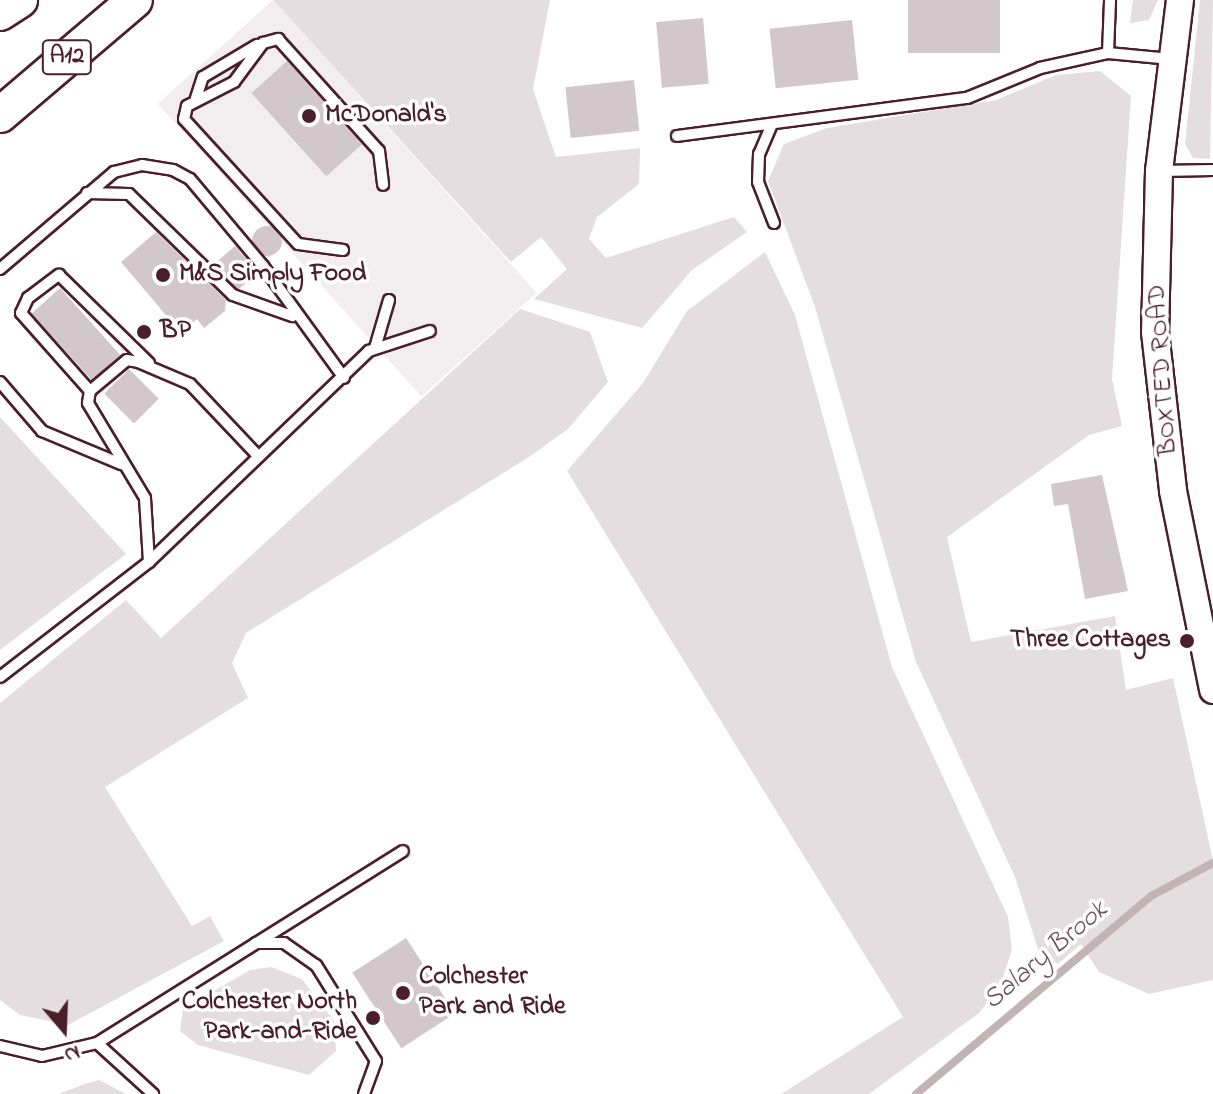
<!DOCTYPE html>
<html>
<head>
<meta charset="utf-8">
<style>
	body { margin:0 }
	#map { position:relative; width:1213px; height:1094px; overflow:hidden; background:#fff; font-family:"Indie Flower",sans-serif }
	div>[style] { position:absolute }
	.built>* { inset:0; background:#f2eeef; transform-origin:0 0 }
	.green>* { inset:0; background:#e5dee0 }
	.stream>* { height:8px; margin:-4px; padding:0 4px; transform-origin:4px; border-radius:4px; background:#c1b3b6 }
	.building>* { inset:0; background:#d2c7cb; transform-origin:0 0 }
	.round { border-radius:50% }
	.roads { filter:drop-shadow(2px 0 #4a1f2b) drop-shadow(-2px 0 #4a1f2b) drop-shadow(0 2px #4a1f2b) drop-shadow(0 -2px #4a1f2b) }
	.service>* { height:10px; margin:-5px; padding:0 5px; transform-origin:5px; border-radius:5px; background:#fff }
	.tertiary>* { height:26px; margin:-13px; padding:0 13px; transform-origin:13px; border-radius:13px; background:#fff }
	.trunk>* { height:34px; margin:-17px; padding:0 17px; transform-origin:17px; border-radius:17px; background:#fff }
	.dots>* { width:22px; height:22px; translate:-50% -50%; box-sizing:border-box; border:4px solid #fff; border-radius:50% }
	span { translate:-50% -50%; white-space:nowrap; text-align:center; line-height:1.15; -webkit-text-stroke:7px #fff; paint-order:stroke }
	.shield-label span { padding:2px 6px; background:#fff; border:2px solid; border-radius:6px; -webkit-text-stroke-width:0 }
	.shield-label { font-size:24px; color:#4a1f2b; font-weight:700 }
	.poi-label { font-size:26px; color:#4a1f2b; font-weight:700 }
	.left { translate:0 -50%; text-align:left }
	.right { translate:-100% -50%; text-align:right }
	.street-label { font-size:26px; color:#4a1f2b }
	.water-label { font-size:28px; color:#74535c; font-style:italic }
	.north { position:absolute; left:24px; top:990px; width:80px; height:80px; -webkit-text-stroke:6px #fff; paint-order:stroke; rotate:161deg; font-size:22px; font-weight:700; line-height:32px; text-align:center; color:#4a1f2b }
	.north::after { content:''; display:block; margin:auto; width:28px; height:36px; background:#4a1f2b; clip-path:polygon(50% 0,100% 100%,50% 72%,0 100%) }
</style>
</head>
<body>
<div id="map">
	<div class="built">
		<i style="left:273px;top:0;width:394px;height:155px;rotate:48deg"></i>
	</div>
	<div class="green">
		<i style="clip-path:polygon(273px 0,550px 0,533px 89px,556px 157px,640px 148px,639px 184px,597px 217px,589px 239px,606px 258px,734px 217px,747px 232px,692px 270px,642px 328px,534px 299px,567px 269px,541px 237px,511px 262px)"></i>
		<i style="clip-path:polygon(1133px 0,1158px 0,1149px 20px,1130px 23px)"></i>
		<i style="clip-path:polygon(1200px 0,1213px 0,1210px 159px,1193px 158px,1185px 144px)"></i>
		<i style="clip-path:polygon(1100px 71px,1131px 96px,1112px 379px,1122px 426px,1089px 435px,947px 537px,971px 642px,1115px 616px,1126px 690px,1173px 678px,1213px 860px,1213px 980px,1149px 994px,1099px 972px,1081px 944px,1058px 964px,1039px 952px,1015px 877px,916px 662px,815px 307px,768px 181px,784px 144px,827px 128px,996px 100px,1056px 75px)"></i>
		<i style="clip-path:polygon(765px 252px,795px 315px,892px 667px,1008px 917px,1012px 950px,1000px 986px,979px 1013px,869px 1094px,781px 1094px,903px 1017px,567px 471px,643px 383px,687px 311px)"></i>
		<i style="clip-path:polygon(520px 309px,590px 332px,608px 382px,568px 429px,529px 457px,246px 633px,232px 663px,248px 698px,105px 787px,192px 926px,210px 916px,224px 941px,68px 1025px,20px 1015px,0 1000px,0 703px,126px 600px,161px 638px)"></i>
		<i style="clip-path:polygon(0 417px,126px 554px,0 650px)"></i>
		<i style="clip-path:polygon(271px 967px,302px 979px,334px 1021px,336px 1051px,309px 1075px,198px 1045px,180px 1031px,183px 1009px,250px 970px)"></i>
		<i style="clip-path:polygon(99px 1080px,126px 1094px,58px 1094px,85px 1084px)"></i>
	</div>
	<div class="stream">
		<i style="left:916px;top:1094px;width:307px;rotate:-40.1deg"></i>
		<i style="left:1151px;top:896px;width:70px;rotate:-28deg"></i>
	</div>
	<div class="building">
		<i style="left:908px;top:0;width:92px;height:53px"></i>
		<i style="left:703px;top:18px;width:66px;height:47px;rotate:85deg"></i>
		<i style="left:852px;top:20px;width:60px;height:83px;rotate:84deg"></i>
		<i style="left:287px;top:61px;width:112px;height:48px;rotate:48deg"></i>
		<i style="left:634px;top:80px;width:51px;height:69px;rotate:84deg"></i>
		<i class="round" style="left:252px;top:226px;width:30px;height:30px"></i>
		<i style="clip-path:polygon(156px 232px,226px 300px,225px 311px,204px 328px,197px 319px,181px 333px,121px 262px)"></i>
		<i style="left:235px;top:246px;width:35px;height:28px;rotate:49deg"></i>
		<i style="left:60px;top:288px;width:90px;height:38px;rotate:48deg"></i>
		<i style="left:129px;top:369px;width:42px;height:35px;rotate:45deg"></i>
		<i style="clip-path:polygon(1102px 475px,1128px 591px,1085px 599px,1068px 504px,1054px 506px,1051px 484px)"></i>
		<i style="left:406px;top:938px;width:90px;height:64px;rotate:57deg"></i>
	</div>
	<div class="roads">
		<div class="service">
			<i style="left:1108px;top:53px;width:53px;rotate:-87.8deg"></i>
			<i style="left:196px;top:98px;width:22px;rotate:-72deg"></i>
			<i style="left:203px;top:77px;width:63px;rotate:-30.7deg"></i>
			<i style="left:772px;top:124px;width:33px;rotate:113deg"></i>
			<i style="left:759px;top:154px;width:28px;rotate:92deg"></i>
			<i style="left:758px;top:182px;width:44px;rotate:68.7deg"></i>
			<i style="left:677px;top:136px;width:292px;rotate:-7.5deg"></i>
			<i style="left:967px;top:98px;width:79px;rotate:-22.3deg"></i>
			<i style="left:1040px;top:68px;width:70px;rotate:-12.4deg"></i>
			<i style="left:1108px;top:53px;width:63px;rotate:5.4deg"></i>
			<i style="left:1161px;top:171px;width:52px;rotate:-1.1deg"></i>
			<i style="left:87px;top:193px;width:42px;rotate:1.4deg"></i>
			<i style="left:129px;top:194px;width:145px;rotate:44.2deg"></i>
			<i style="left:233px;top:295px;width:63px;rotate:19.6deg"></i>
			<i style="left:343px;top:250px;width:45px;rotate:-172.4deg"></i>
			<i style="left:298px;top:244px;width:169px;rotate:-132.4deg"></i>
			<i style="left:184px;top:119px;width:13px;rotate:-77deg"></i>
			<i style="left:187px;top:106px;width:53px;rotate:-27.1deg"></i>
			<i style="left:234px;top:82px;width:49px;rotate:-53.4deg"></i>
			<i style="left:263px;top:43px;width:16px;rotate:-15deg"></i>
			<i style="left:278px;top:39px;width:151px;rotate:48deg"></i>
			<i style="left:379px;top:151px;width:34px;rotate:83deg"></i>
			<i style="left:0;top:269px;width:150px;rotate:-40.4deg"></i>
			<i style="left:114px;top:172px;width:29px;rotate:-14deg"></i>
			<i style="left:142px;top:165px;width:31px;rotate:9deg"></i>
			<i style="left:173px;top:170px;width:19px;rotate:28deg"></i>
			<i style="left:190px;top:179px;width:114px;rotate:50deg"></i>
			<i style="left:263px;top:266px;width:138px;rotate:54.1deg"></i>
			<i style="left:375px;top:348px;width:50px;rotate:-73.7deg"></i>
			<i style="left:0;top:382px;width:65px;rotate:49.4deg"></i>
			<i style="left:42px;top:431px;width:86px;rotate:22.7deg"></i>
			<i style="left:90px;top:391px;width:104px;rotate:-131.5deg"></i>
			<i style="left:21px;top:313px;width:17px;rotate:-65deg"></i>
			<i style="left:28px;top:298px;width:39px;rotate:-37deg"></i>
			<i style="left:59px;top:275px;width:126px;rotate:44.4deg"></i>
			<i style="left:149px;top:562px;width:64px;rotate:-93.6deg"></i>
			<i style="left:145px;top:498px;width:111px;rotate:-121deg"></i>
			<i style="left:88px;top:403px;width:12px;rotate:-81deg"></i>
			<i style="left:90px;top:391px;width:48px;rotate:-40deg"></i>
			<i style="left:127px;top:360px;width:11px;rotate:10deg"></i>
			<i style="left:138px;top:362px;width:56px;rotate:22.9deg"></i>
			<i style="left:190px;top:384px;width:100px;rotate:46.6deg"></i>
			<i style="left:0;top:677px;width:188px;rotate:-37.7deg"></i>
			<i style="left:149px;top:562px;width:305px;rotate:-43.8deg"></i>
			<i style="left:369px;top:351px;width:64px;rotate:-18.2deg"></i>
			<i style="left:256px;top:943px;width:28px"></i>
			<i style="left:284px;top:943px;width:39px;rotate:35deg"></i>
			<i style="left:316px;top:965px;width:113px;rotate:58deg"></i>
			<i style="left:376px;top:1061px;width:35px;rotate:110deg"></i>
			<i style="left:97px;top:1043px;width:76px;rotate:42.3deg"></i>
			<i style="left:0;top:1046px;width:43px;rotate:13.4deg"></i>
			<i style="left:42px;top:1056px;width:57px;rotate:-13.3deg"></i>
			<i style="left:97px;top:1043px;width:361px;rotate:-32.1deg"></i>
		</div>
		<div class="tertiary">
			<i style="left:1180px;top:0;width:172px;rotate:97deg"></i>
			<i style="left:1159px;top:171px;width:161px;rotate:91.4deg"></i>
			<i style="left:1155px;top:332px;width:160px;rotate:83.5deg"></i>
			<i style="left:1173px;top:491px;width:203px;rotate:78.6deg"></i>
		</div>
		<div class="trunk">
			<i style="left:0;top:13px;width:24px;rotate:-33deg"></i>
			<i style="left:0;top:115px;width:177px;rotate:-40.4deg"></i>
		</div>
	</div>
	<div class="dots">
		<i style="left:309px;top:116px;background:#4a1f2b"></i>
		<i style="left:163px;top:275px;background:#4a1f2b"></i>
		<i style="left:144px;top:332px;background:#4a1f2b"></i>
		<i style="left:1187px;top:641px;background:#4a1f2b"></i>
		<i style="left:403px;top:993px;background:#4a1f2b"></i>
		<i style="left:373px;top:1018px;background:#4a1f2b"></i>
	</div>
	<div class="shield-label">
		<span style="left:67px;top:57px">A12</span>
	</div>
	<div class="poi-label">
		<span class="left" style="left:325px;top:116px">McDonald's</span>
		<span class="left" style="left:179px;top:275px">M&amp;S Simply Food</span>
		<span class="left" style="left:160px;top:332px">BP</span>
		<span class="right" style="left:1171px;top:641px">Three Cottages</span>
		<span class="left" style="left:419px;top:993px">Colchester<br>Park and Ride</span>
		<span class="right" style="left:357px;top:1018px">Colchester North<br>Park-and-Ride</span>
	</div>
	<div class="street-label">
		<span style="left:1164px;top:370px;rotate:-94deg">BOXTED ROAD</span>
	</div>
	<div class="water-label">
		<span style="left:1046px;top:956px;rotate:-40deg">Salary Brook</span>
	</div>
	<div class="north">N</div>
</div>
</body>
</html>
